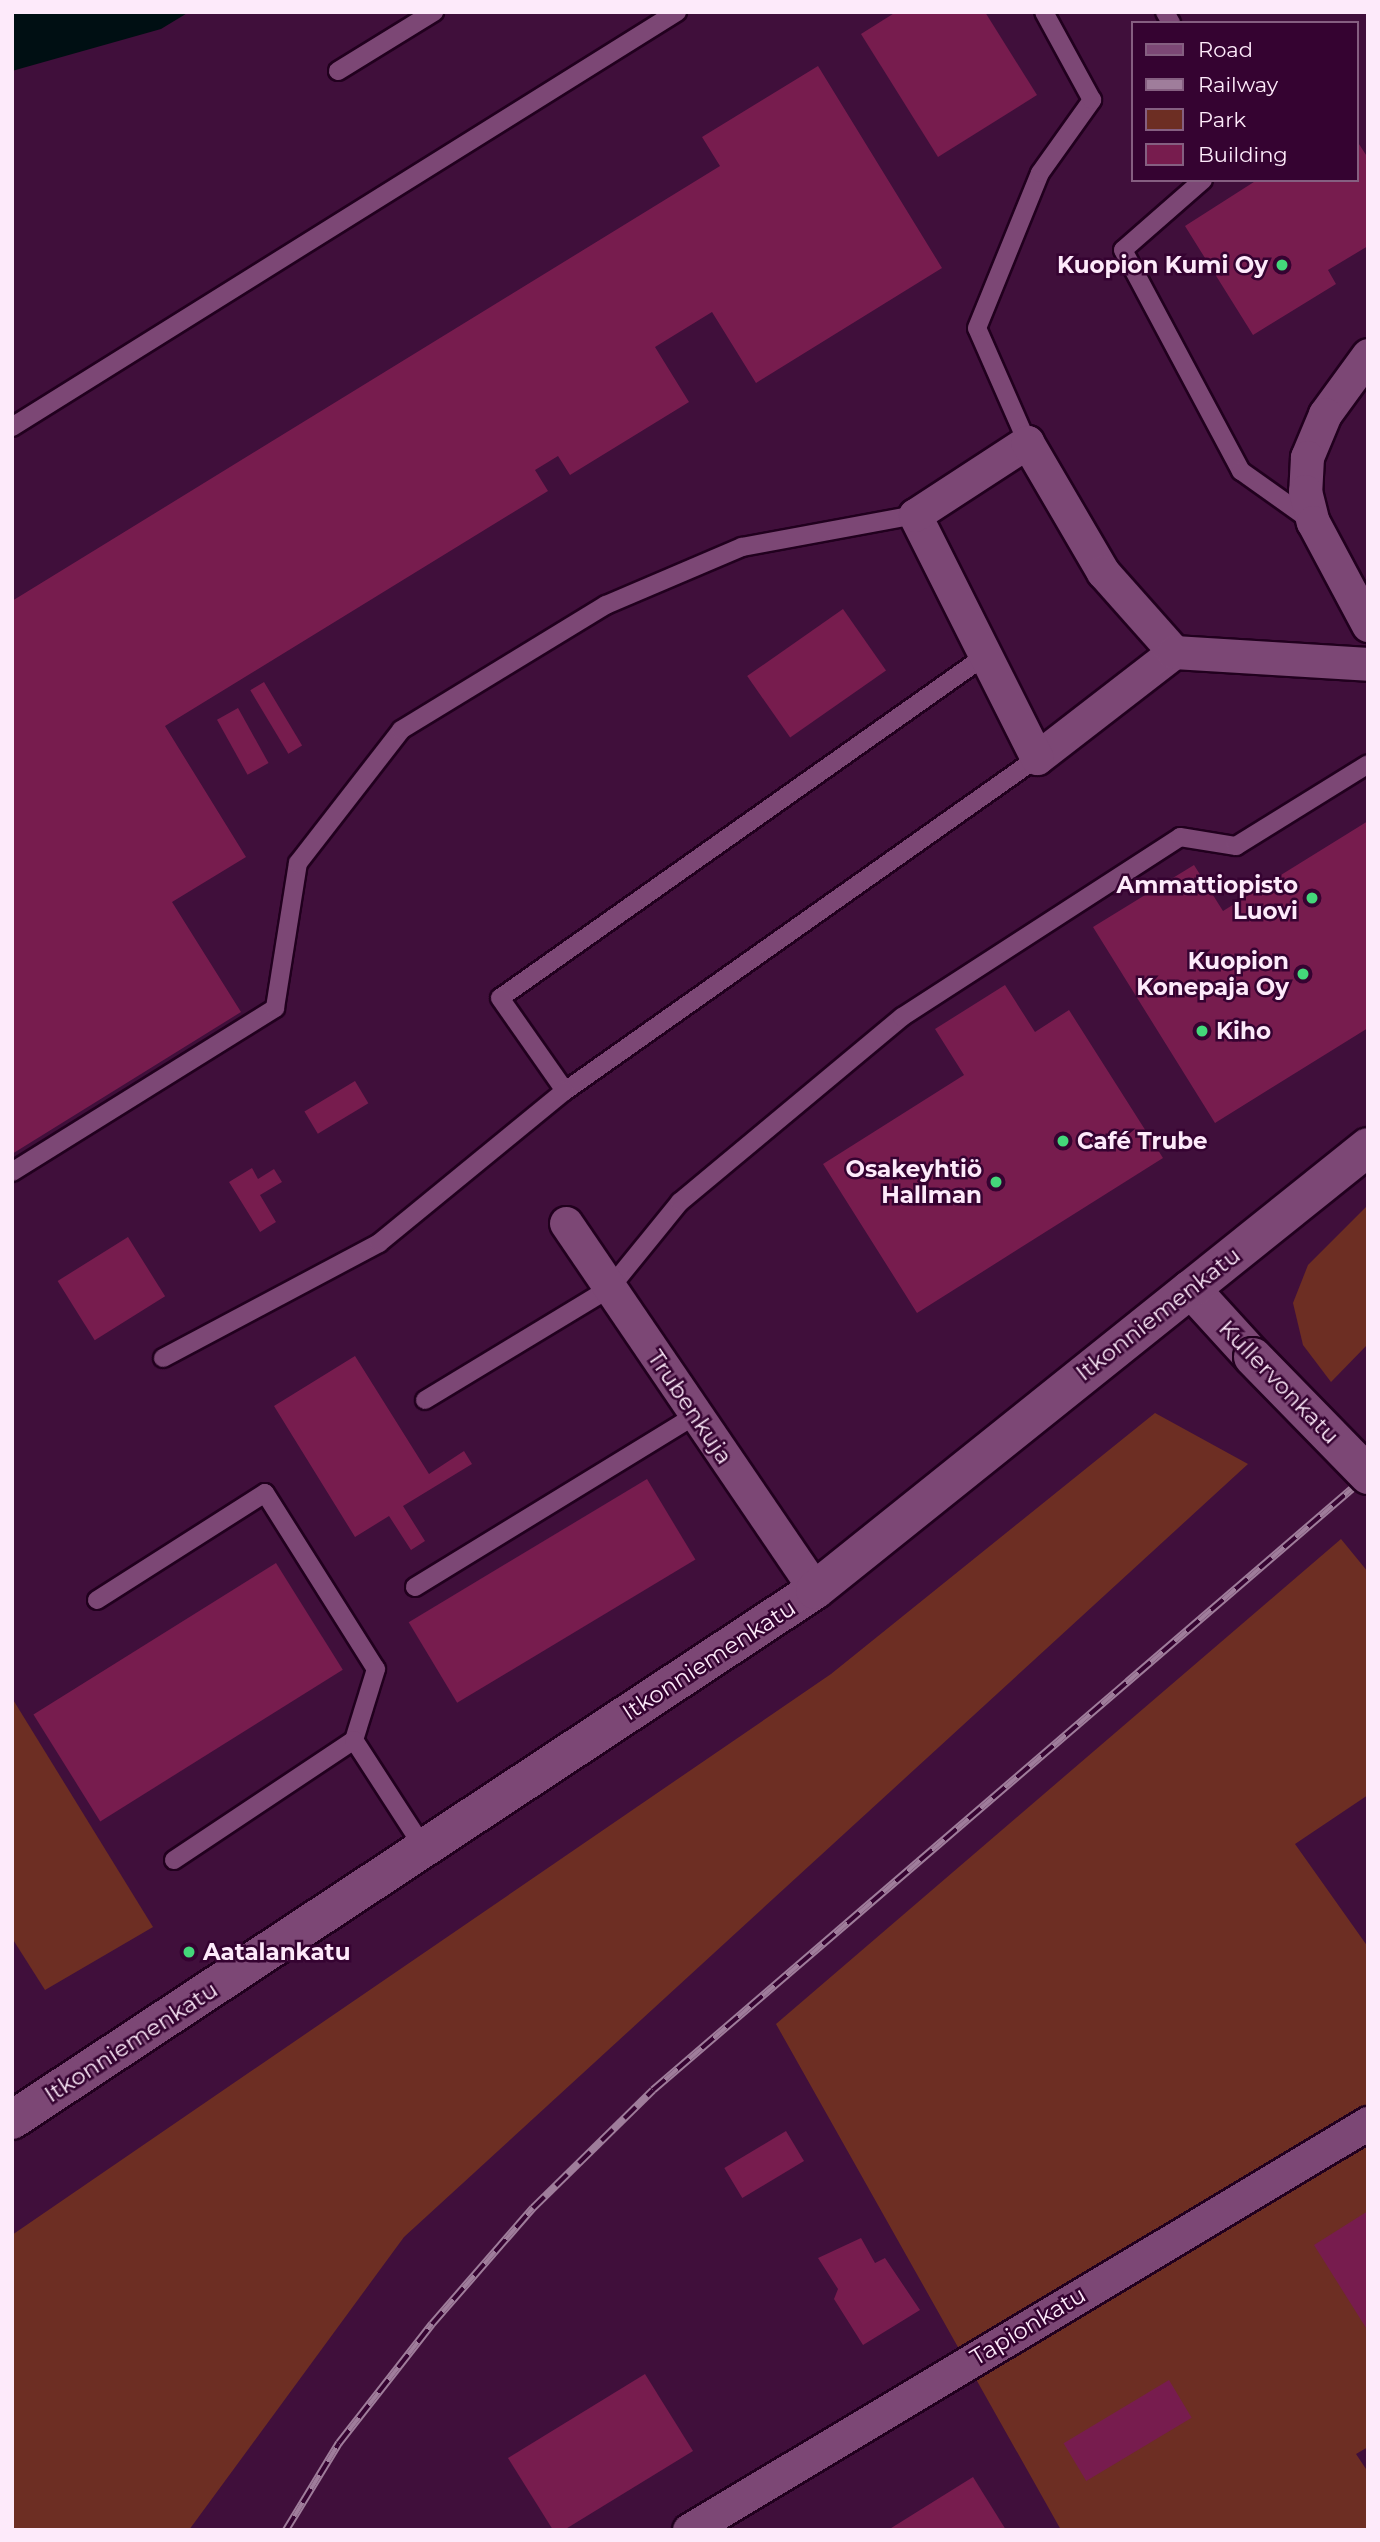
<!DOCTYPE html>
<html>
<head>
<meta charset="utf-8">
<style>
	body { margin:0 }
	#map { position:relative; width:1380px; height:2542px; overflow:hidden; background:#400f3b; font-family:Montserrat,sans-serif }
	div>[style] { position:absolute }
	.green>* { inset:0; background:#6d2e23 }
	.water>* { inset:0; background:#000f13 }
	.building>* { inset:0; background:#771c4e; transform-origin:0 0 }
	.roads { filter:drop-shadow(2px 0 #21001e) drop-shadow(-2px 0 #21001e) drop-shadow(0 2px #21001e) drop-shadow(0 -2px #21001e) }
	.service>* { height:18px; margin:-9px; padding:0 9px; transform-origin:9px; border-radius:9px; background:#7c4775 }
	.minor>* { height:33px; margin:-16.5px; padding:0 16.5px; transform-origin:16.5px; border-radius:16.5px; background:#7c4775 }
	.tertiary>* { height:38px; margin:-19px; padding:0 19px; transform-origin:19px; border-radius:19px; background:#7c4775 }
	.secondary>* { height:38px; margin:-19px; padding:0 19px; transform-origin:19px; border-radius:19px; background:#7c4775 }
	.rail>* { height:8px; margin-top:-4px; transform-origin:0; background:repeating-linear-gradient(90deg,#350331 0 16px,#9f7d9b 0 32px); box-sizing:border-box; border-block:2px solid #9f7d9b }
	.bridges { filter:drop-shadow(2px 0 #21001e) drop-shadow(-2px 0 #21001e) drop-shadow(0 2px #21001e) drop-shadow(0 -2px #21001e) }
	.secondary-bridge>* { height:38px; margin:-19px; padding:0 19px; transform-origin:19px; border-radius:19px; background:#7c4775 }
	.dots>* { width:19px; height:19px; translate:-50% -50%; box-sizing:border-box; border:4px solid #350331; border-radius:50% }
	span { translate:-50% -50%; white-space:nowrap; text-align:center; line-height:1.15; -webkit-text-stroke:5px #350331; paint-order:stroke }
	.poi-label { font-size:23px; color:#fdeafa; font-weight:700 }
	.right { translate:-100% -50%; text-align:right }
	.left { translate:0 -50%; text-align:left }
	.street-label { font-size:23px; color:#fdeafa }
	.frame { position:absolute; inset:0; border:14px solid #fdeafa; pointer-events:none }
	.legend { position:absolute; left:1131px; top:21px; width:228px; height:161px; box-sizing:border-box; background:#350331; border:2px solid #855f81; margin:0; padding:9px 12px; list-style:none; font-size:21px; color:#fdeafa }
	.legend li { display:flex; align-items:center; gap:14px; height:35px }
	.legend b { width:35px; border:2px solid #855f81 }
</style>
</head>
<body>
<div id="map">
	<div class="green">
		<i style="clip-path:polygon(1368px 1205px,1368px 1344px,1331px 1382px,1303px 1345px,1293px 1303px,1308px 1265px)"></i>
		<i style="clip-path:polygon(1155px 1413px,1248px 1464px,404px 2237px,189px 2530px,12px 2530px,12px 2235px,831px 1674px)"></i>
		<i style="clip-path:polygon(1341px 1539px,1368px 1572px,1368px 1795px,1295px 1844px,1368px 1947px,1368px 2447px,1356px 2454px,1368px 2472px,1368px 2530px,1061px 2530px,776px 2024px)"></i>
		<i style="clip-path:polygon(12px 1698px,153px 1927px,45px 1990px,12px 1938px)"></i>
	</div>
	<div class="water">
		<i style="clip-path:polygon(12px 12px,189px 12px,161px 29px,12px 71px)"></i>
	</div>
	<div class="building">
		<i style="clip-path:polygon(896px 12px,985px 12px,1037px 95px,938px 157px,861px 34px)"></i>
		<i style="clip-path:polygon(818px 66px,942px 268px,756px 383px,712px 312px,655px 347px,689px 402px,570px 475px,558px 456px,535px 470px,548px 491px,165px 726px,246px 857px,172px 902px,241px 1012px,12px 1154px,12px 601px,720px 166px,702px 137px)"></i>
		<i style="clip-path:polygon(1357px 141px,1368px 158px,1368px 246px,1328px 270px,1336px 284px,1253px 335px,1185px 226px,1257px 180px,1357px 180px)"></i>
		<i style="left:843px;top:609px;width:75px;height:117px;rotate:55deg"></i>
		<i style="left:264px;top:682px;width:74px;height:16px;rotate:59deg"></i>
		<i style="left:238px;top:708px;width:63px;height:24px;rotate:61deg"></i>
		<i style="clip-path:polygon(1368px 821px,1368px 1028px,1215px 1123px,1093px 927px,1194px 865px,1223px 911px)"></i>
		<i style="clip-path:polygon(1005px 985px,1035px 1032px,1069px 1010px,1163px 1158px,917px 1313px,823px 1164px,964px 1075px,935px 1029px)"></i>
		<i style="left:355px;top:1081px;width:26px;height:59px;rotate:59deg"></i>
		<i style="clip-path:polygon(252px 1168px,258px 1179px,274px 1169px,282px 1182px,260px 1195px,276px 1222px,260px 1232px,229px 1182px)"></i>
		<i style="left:128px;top:1237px;width:70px;height:83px;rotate:58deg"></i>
		<i style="clip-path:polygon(355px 1356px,429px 1474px,464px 1451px,472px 1464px,403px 1506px,425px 1541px,411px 1550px,389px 1516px,355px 1537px,274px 1406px)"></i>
		<i style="left:647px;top:1479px;width:94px;height:278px;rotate:59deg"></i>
		<i style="left:276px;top:1563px;width:126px;height:286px;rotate:58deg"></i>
		<i style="left:786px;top:2131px;width:35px;height:72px;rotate:59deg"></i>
		<i style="clip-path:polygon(1368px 2211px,1368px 2331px,1314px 2245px)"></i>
		<i style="clip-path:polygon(861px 2238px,875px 2263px,885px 2258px,920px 2310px,863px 2345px,834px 2299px,838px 2289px,818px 2258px)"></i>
		<i style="clip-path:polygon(645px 2374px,693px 2451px,564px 2530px,553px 2530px,508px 2458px)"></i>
		<i style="left:1169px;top:2380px;width:44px;height:123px;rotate:59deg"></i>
		<i style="clip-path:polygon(973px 2477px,1006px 2530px,888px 2530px)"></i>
	</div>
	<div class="roads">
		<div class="service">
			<i style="left:1165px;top:12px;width:13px;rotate:61deg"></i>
			<i style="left:338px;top:71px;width:113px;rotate:-31.6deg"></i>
			<i style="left:1203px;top:180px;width:106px;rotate:138.8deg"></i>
			<i style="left:1123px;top:250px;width:251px;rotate:61.9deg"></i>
			<i style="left:1241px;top:471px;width:85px;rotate:35.4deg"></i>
			<i style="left:12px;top:427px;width:784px;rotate:-31.97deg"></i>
			<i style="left:1027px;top:442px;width:124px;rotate:-113.7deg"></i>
			<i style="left:977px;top:328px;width:167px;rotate:-67.9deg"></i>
			<i style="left:1040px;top:173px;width:90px;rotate:-54.5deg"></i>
			<i style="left:1092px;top:100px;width:100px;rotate:-118.6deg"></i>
			<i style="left:985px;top:656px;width:593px;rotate:144.81deg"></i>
			<i style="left:500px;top:998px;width:113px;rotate:55deg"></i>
			<i style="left:565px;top:1091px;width:578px;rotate:-35.2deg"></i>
			<i style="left:12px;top:1172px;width:310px;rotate:-31.9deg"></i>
			<i style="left:275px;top:1008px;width:147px;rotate:-81deg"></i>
			<i style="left:298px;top:863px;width:168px;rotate:-52.2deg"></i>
			<i style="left:401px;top:730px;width:240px;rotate:-31.4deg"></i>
			<i style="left:606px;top:605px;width:148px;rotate:-23.1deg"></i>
			<i style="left:742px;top:547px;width:176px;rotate:-10.5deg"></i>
			<i style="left:163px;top:1358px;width:245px;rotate:-28deg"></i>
			<i style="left:379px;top:1243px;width:240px;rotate:-39.3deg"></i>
			<i style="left:425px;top:1400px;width:216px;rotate:-31.2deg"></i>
			<i style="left:610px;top:1288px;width:111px;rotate:-50.9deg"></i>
			<i style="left:680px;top:1202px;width:289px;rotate:-39.8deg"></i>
			<i style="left:902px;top:1017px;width:331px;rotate:-32.9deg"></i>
			<i style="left:1180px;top:837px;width:57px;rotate:9.1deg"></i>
			<i style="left:1236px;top:846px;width:155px;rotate:-31.8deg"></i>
			<i style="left:415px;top:1587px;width:329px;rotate:-31.5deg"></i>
			<i style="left:97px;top:1600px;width:199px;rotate:-32.5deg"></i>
			<i style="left:265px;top:1493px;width:208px;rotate:57.8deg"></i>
			<i style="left:376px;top:1669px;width:74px;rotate:107.2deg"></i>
			<i style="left:174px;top:1860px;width:216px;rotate:-33.7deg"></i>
			<i style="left:354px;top:1740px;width:129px;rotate:57.1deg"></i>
		</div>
		<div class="minor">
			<i style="left:1368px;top:355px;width:73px;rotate:126.1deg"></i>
			<i style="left:1325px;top:414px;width:47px;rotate:112.7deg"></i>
			<i style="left:1307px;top:457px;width:34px;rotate:93deg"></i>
			<i style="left:1305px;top:491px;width:32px;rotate:76deg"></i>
			<i style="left:1313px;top:522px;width:117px;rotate:61.9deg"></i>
			<i style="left:1174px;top:652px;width:173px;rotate:142.3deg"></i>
			<i style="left:1037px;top:758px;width:272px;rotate:-116.7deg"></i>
			<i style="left:915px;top:515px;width:134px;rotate:-33.1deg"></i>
			<i style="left:1027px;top:442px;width:151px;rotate:59.7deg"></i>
			<i style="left:1103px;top:572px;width:107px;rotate:48.4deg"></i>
			<i style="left:1174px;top:652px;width:194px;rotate:3.5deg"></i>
			<i style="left:566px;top:1223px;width:443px;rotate:55.8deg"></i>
			<i style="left:689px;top:2530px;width:792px;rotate:-30.94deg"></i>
		</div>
		<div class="tertiary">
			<i style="left:12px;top:2120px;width:962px;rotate:-33.43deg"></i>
			<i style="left:815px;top:1590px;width:482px;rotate:-38.7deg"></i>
		</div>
		<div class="secondary">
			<i style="left:1253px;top:1357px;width:92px;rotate:-132.4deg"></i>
			<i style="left:1191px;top:1289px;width:227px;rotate:-38.7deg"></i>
		</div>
	</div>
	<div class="rail">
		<i style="left:286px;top:2530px;width:102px;rotate:-58.7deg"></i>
		<i style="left:339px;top:2443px;width:151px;rotate:-52deg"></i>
		<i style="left:432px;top:2324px;width:154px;rotate:-49deg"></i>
		<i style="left:533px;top:2208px;width:168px;rotate:-44.5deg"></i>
		<i style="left:653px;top:2090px;width:943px;rotate:-40.7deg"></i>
	</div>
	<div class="bridges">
		<div class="secondary-bridge">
			<i style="left:1253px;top:1357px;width:165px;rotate:45.7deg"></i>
		</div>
	</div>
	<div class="dots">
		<i style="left:1282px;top:265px;background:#44d77a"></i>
		<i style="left:1312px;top:898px;background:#44d77a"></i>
		<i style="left:1303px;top:974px;background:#44d77a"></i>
		<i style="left:1202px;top:1031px;background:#44d77a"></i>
		<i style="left:1063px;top:1141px;background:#44d77a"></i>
		<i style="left:996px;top:1182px;background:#44d77a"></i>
		<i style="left:189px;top:1952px;background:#44d77a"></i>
	</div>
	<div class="poi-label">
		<span class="right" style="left:1268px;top:265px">Kuopion Kumi Oy</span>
		<span class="right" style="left:1298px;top:898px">Ammattiopisto<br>Luovi</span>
		<span class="right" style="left:1289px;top:974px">Kuopion<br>Konepaja Oy</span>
		<span class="left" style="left:1216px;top:1031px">Kiho</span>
		<span class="left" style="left:1077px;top:1141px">Café Trube</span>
		<span class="right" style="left:982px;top:1182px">Osakeyhtiö<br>Hallman</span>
		<span class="left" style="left:203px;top:1952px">Aatalankatu</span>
	</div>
	<div class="street-label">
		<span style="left:1158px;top:1314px;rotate:-38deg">Itkonniemenkatu</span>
		<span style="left:1279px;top:1382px;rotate:46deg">Kullervonkatu</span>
		<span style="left:690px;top:1407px;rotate:56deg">Trubenkuja</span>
		<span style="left:709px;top:1660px;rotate:-33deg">Itkonniemenkatu</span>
		<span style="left:131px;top:2042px;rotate:-33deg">Itkonniemenkatu</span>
		<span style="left:1028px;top:2326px;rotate:-31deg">Tapionkatu</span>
	</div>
	<div class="frame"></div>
	<ul class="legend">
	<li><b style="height:9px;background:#7c4775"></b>Road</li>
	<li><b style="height:9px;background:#9f7d9b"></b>Railway</li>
	<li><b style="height:19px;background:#6d2e23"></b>Park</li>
	<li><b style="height:19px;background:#771c4e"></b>Building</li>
	</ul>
</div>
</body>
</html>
